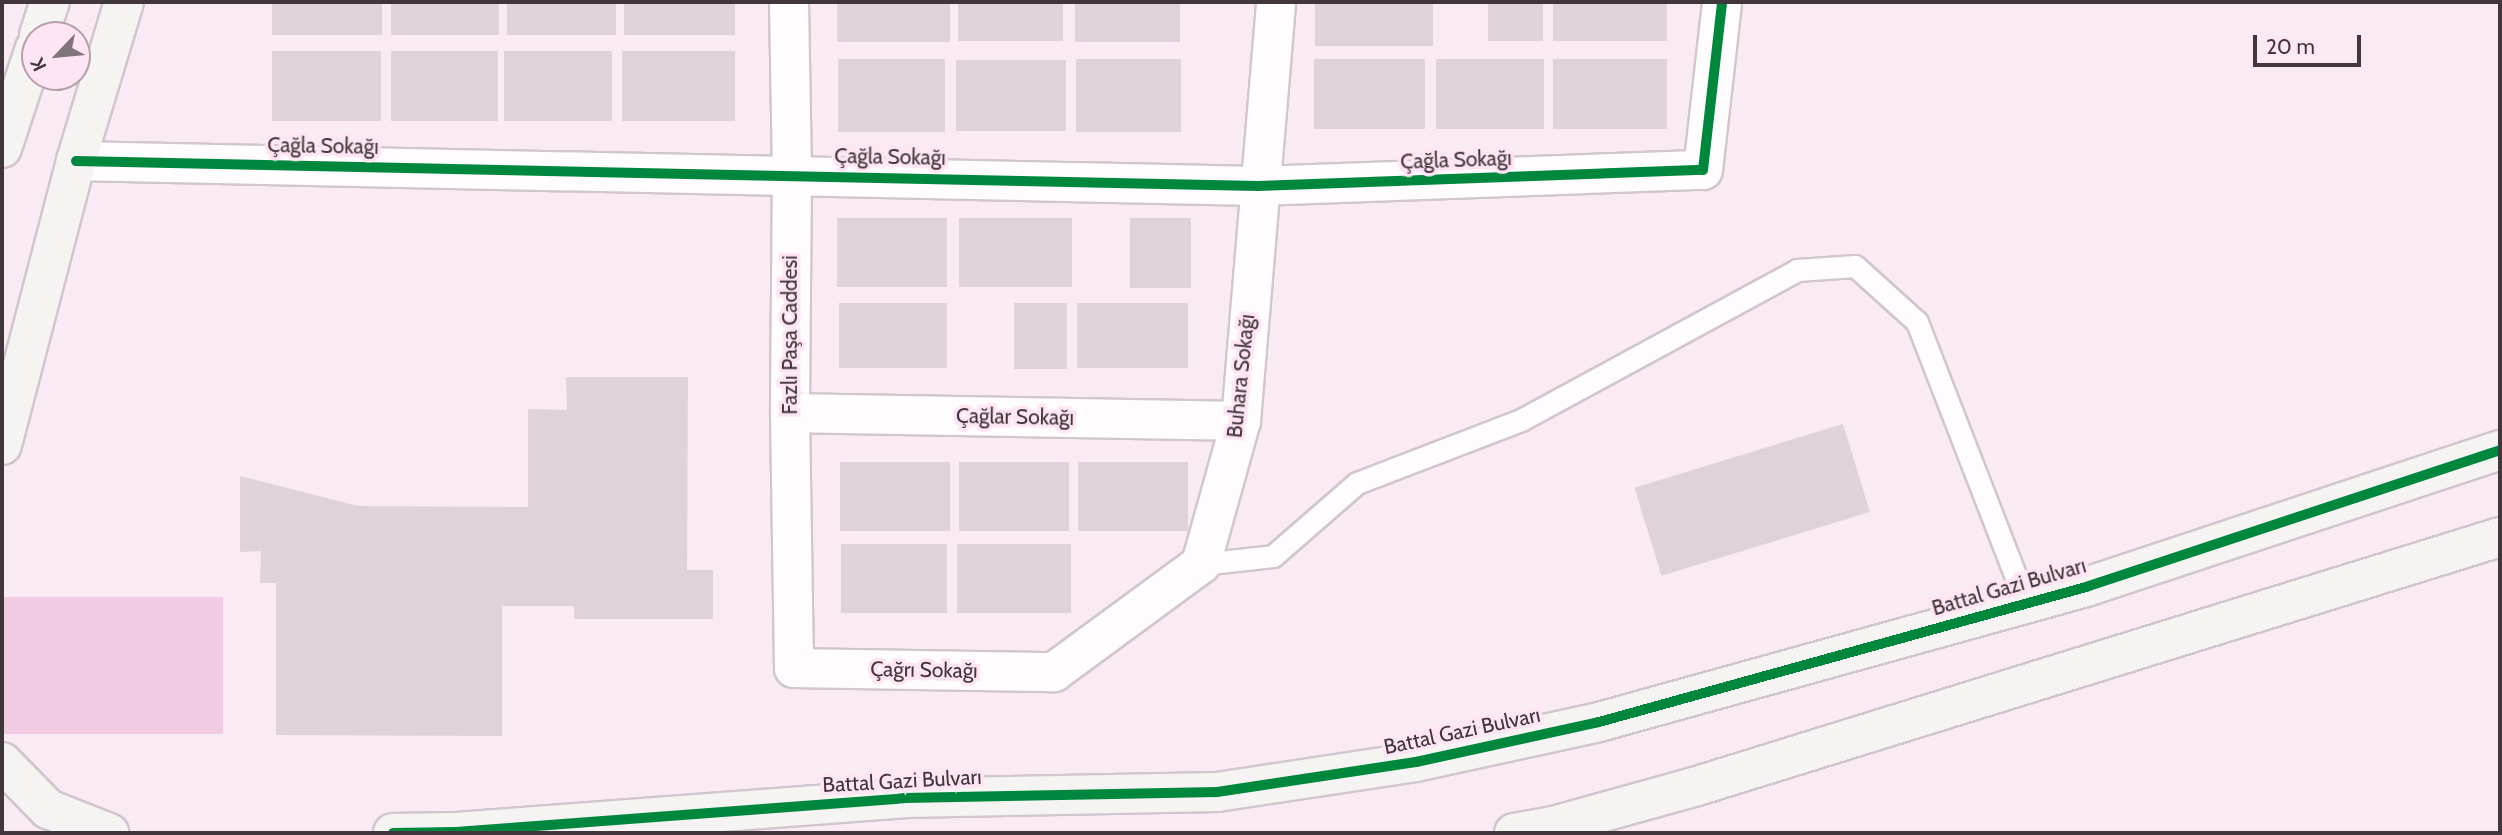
<!DOCTYPE html>
<html>
<head>
<meta charset="utf-8">
<style>
	body { margin:0 }
	#map { position:relative; width:2502px; height:835px; overflow:hidden; background:#f9eaf3; font-family:Cabin,sans-serif }
	div>[style] { position:absolute }
	.green>* { inset:0; background:#f1cbe2; transform-origin:0 0 }
	.building>* { inset:0; background:#dfd3db; transform-origin:0 0 }
	.roads { filter:drop-shadow(2px 0 #d2c6ce) drop-shadow(-2px 0 #d2c6ce) drop-shadow(0 2px #d2c6ce) drop-shadow(0 -2px #d2c6ce) }
	.lane>* { height:21px; margin:-10.5px; padding:0 10.5px; transform-origin:10.5px; border-radius:10.5px; background:#fefcfd }
	.street>* { height:38px; margin:-19px; padding:0 19px; transform-origin:19px; border-radius:19px; background:#fefcfd }
	.secondary>* { height:38px; margin:-19px; padding:0 19px; transform-origin:19px; border-radius:19px; background:#f6f4f2 }
	.cycleway>* { height:10px; margin:-5px; padding:0 5px; transform-origin:5px; border-radius:5px; background:#00873e }
	span { translate:-50% -50%; white-space:nowrap; text-align:center; line-height:1.15; -webkit-text-stroke:7px #ffe4f4; paint-order:stroke }
	.street-label { font-size:21px; color:#40363c }
	.frame { position:absolute; inset:0; border:4px solid #40363c; pointer-events:none }
	.north { position:absolute; left:21px; top:21px; width:70px; height:70px; box-sizing:border-box; background:#ffe4f4; border:2px solid #b39eaa; border-radius:50%; rotate:244deg; font-size:19px; font-weight:700; line-height:28px; text-align:center; color:#40363c }
	.north::after { content:''; display:block; margin:auto; width:24px; height:32px; background:#81757c; clip-path:polygon(50% 0,100% 100%,50% 72%,0 100%) }
	.scale { position:absolute; left:2253px; top:35px; width:108px; height:32px; box-sizing:border-box; border:4px solid #40363c; border-top:0; padding-left:9px; font-size:21px; line-height:24px; white-space:nowrap; color:#40363c; -webkit-text-stroke:5px #ffe4f4; paint-order:stroke }
</style>
</head>
<body>
<div id="map">
	<div class="green">
		<i style="left:3px;top:597px;width:220px;height:137px"></i>
	</div>
	<div class="building">
		<i style="left:272px;top:2px;width:110px;height:33px"></i>
		<i style="left:391px;top:2px;width:108px;height:33px"></i>
		<i style="left:507px;top:2px;width:109px;height:33px"></i>
		<i style="left:624px;top:2px;width:111px;height:33px"></i>
		<i style="left:837px;top:2px;width:113px;height:40px"></i>
		<i style="left:958px;top:2px;width:105px;height:39px"></i>
		<i style="left:1075px;top:2px;width:105px;height:40px"></i>
		<i style="left:1315px;top:2px;width:118px;height:44px"></i>
		<i style="left:1488px;top:2px;width:55px;height:39px"></i>
		<i style="left:1553px;top:2px;width:114px;height:39px"></i>
		<i style="left:272px;top:51px;width:109px;height:70px"></i>
		<i style="left:391px;top:51px;width:107px;height:70px"></i>
		<i style="left:504px;top:51px;width:108px;height:70px"></i>
		<i style="left:622px;top:51px;width:113px;height:70px"></i>
		<i style="left:838px;top:59px;width:107px;height:73px"></i>
		<i style="left:1181px;top:59px;width:73px;height:105px;rotate:90deg"></i>
		<i style="left:1314px;top:59px;width:111px;height:70px"></i>
		<i style="left:1436px;top:59px;width:108px;height:70px"></i>
		<i style="left:1553px;top:59px;width:114px;height:70px"></i>
		<i style="left:956px;top:60px;width:110px;height:71px"></i>
		<i style="left:837px;top:218px;width:110px;height:69px"></i>
		<i style="left:959px;top:218px;width:113px;height:69px"></i>
		<i style="left:1191px;top:218px;width:70px;height:61px;rotate:90deg"></i>
		<i style="left:839px;top:303px;width:108px;height:65px"></i>
		<i style="left:1014px;top:303px;width:53px;height:66px"></i>
		<i style="left:1077px;top:303px;width:111px;height:65px"></i>
		<i style="clip-path:polygon(566px 377px,688px 377px,687px 570px,713px 570px,713px 619px,574px 619px,574px 606px,502px 606px,502px 736px,276px 735px,276px 583px,260px 583px,261px 551px,240px 552px,240px 476px,358px 506px,528px 507px,528px 409px,567px 410px)"></i>
		<i style="left:1843px;top:424px;width:92px;height:218px;rotate:73deg"></i>
		<i style="left:840px;top:462px;width:110px;height:69px"></i>
		<i style="left:959px;top:462px;width:110px;height:69px"></i>
		<i style="left:1078px;top:462px;width:110px;height:69px"></i>
		<i style="left:841px;top:544px;width:106px;height:69px"></i>
		<i style="left:957px;top:544px;width:114px;height:69px"></i>
	</div>
	<div class="roads">
		<div class="lane">
			<i style="left:1201px;top:564px;width:72px;rotate:-6.3deg"></i>
			<i style="left:1273px;top:556px;width:111px;rotate:-41deg"></i>
			<i style="left:1357px;top:483px;width:176px;rotate:-21deg"></i>
			<i style="left:1521px;top:420px;width:314px;rotate:-28.5deg"></i>
			<i style="left:1797px;top:270px;width:58px;rotate:-3.9deg"></i>
			<i style="left:1855px;top:266px;width:84px;rotate:42.1deg"></i>
			<i style="left:1917px;top:322px;width:301px;rotate:68.8deg"></i>
		</div>
		<div class="street">
			<i style="left:789px;top:2px;width:172px;rotate:89deg"></i>
			<i style="left:792px;top:174px;width:239px;rotate:90.5deg"></i>
			<i style="left:790px;top:413px;width:255px;rotate:89.1deg"></i>
			<i style="left:794px;top:668px;width:260px;rotate:0.9deg"></i>
			<i style="left:1054px;top:672px;width:182px;rotate:-36.3deg"></i>
			<i style="left:1201px;top:564px;width:148px;rotate:-74.4deg"></i>
			<i style="left:1241px;top:421px;width:420px;rotate:-85.2deg"></i>
			<i style="left:76px;top:161px;width:1182px;rotate:1.21deg"></i>
			<i style="left:1258px;top:186px;width:445px;rotate:-2.1deg"></i>
			<i style="left:1703px;top:170px;width:169px;rotate:-83.5deg"></i>
			<i style="left:790px;top:413px;width:451px;rotate:1deg"></i>
		</div>
		<div class="secondary">
			<i style="left:39px;top:35px;width:35px;rotate:-72deg"></i>
			<i style="left:2px;top:148px;width:105px;rotate:-71.7deg"></i>
			<i style="left:2px;top:445px;width:293px;rotate:-75.4deg"></i>
			<i style="left:76px;top:161px;width:166px;rotate:-73.2deg"></i>
			<i style="left:2px;top:762px;width:66px;rotate:45.6deg"></i>
			<i style="left:48px;top:809px;width:66px;rotate:21.5deg"></i>
			<i style="left:393px;top:833px;width:63px;rotate:-0.9deg"></i>
			<i style="left:456px;top:832px;width:449px;rotate:-4.3deg"></i>
			<i style="left:904px;top:798px;width:313px;rotate:-1.1deg"></i>
			<i style="left:1217px;top:792px;width:201px;rotate:-8.6deg"></i>
			<i style="left:1416px;top:762px;width:187px;rotate:-12.3deg"></i>
			<i style="left:1599px;top:722px;width:505px;rotate:-15.49deg"></i>
			<i style="left:2086px;top:587px;width:436px;rotate:-18.3deg"></i>
			<i style="left:1514px;top:833px;width:40px;rotate:-10deg"></i>
			<i style="left:1553px;top:826px;width:146px;rotate:-15.5deg"></i>
			<i style="left:1694px;top:787px;width:844px;rotate:-17.23deg"></i>
		</div>
	</div>
	<div class="cycleway">
		<i style="left:76px;top:161px;width:1182px;rotate:1.21deg"></i>
		<i style="left:1258px;top:186px;width:445px;rotate:-2.1deg"></i>
		<i style="left:1703px;top:170px;width:169px;rotate:-83.5deg"></i>
		<i style="left:393px;top:833px;width:63px;rotate:-0.9deg"></i>
		<i style="left:456px;top:832px;width:449px;rotate:-4.3deg"></i>
		<i style="left:904px;top:798px;width:313px;rotate:-1.1deg"></i>
		<i style="left:1217px;top:792px;width:201px;rotate:-8.6deg"></i>
		<i style="left:1416px;top:762px;width:187px;rotate:-12.3deg"></i>
		<i style="left:1599px;top:722px;width:505px;rotate:-15.49deg"></i>
		<i style="left:2086px;top:587px;width:436px;rotate:-18.3deg"></i>
	</div>
	<div class="street-label">
		<span style="left:323px;top:146px;rotate:1deg">Çağla Sokağı</span>
		<span style="left:890px;top:157px;rotate:1deg">Çağla Sokağı</span>
		<span style="left:1456px;top:160px;rotate:-2deg">Çağla Sokağı</span>
		<span style="left:790px;top:335px;rotate:-90deg">Fazlı Paşa Caddesi</span>
		<span style="left:1241px;top:376px;rotate:-84deg">Buhara Sokağı</span>
		<span style="left:1015px;top:417px;rotate:1deg">Çağlar Sokağı</span>
		<span style="left:2009px;top:587px;rotate:-16deg">Battal Gazi Bulvarı</span>
		<span style="left:924px;top:670px;rotate:1deg">Çağrı Sokağı</span>
		<span style="left:1462px;top:731px;rotate:-12deg">Battal Gazi Bulvarı</span>
		<span style="left:902px;top:781px;rotate:-3deg">Battal Gazi Bulvarı</span>
	</div>
	<div class="frame"></div>
	<div class="north">K</div>
	<div class="scale">20 m</div>
</div>
</body>
</html>
